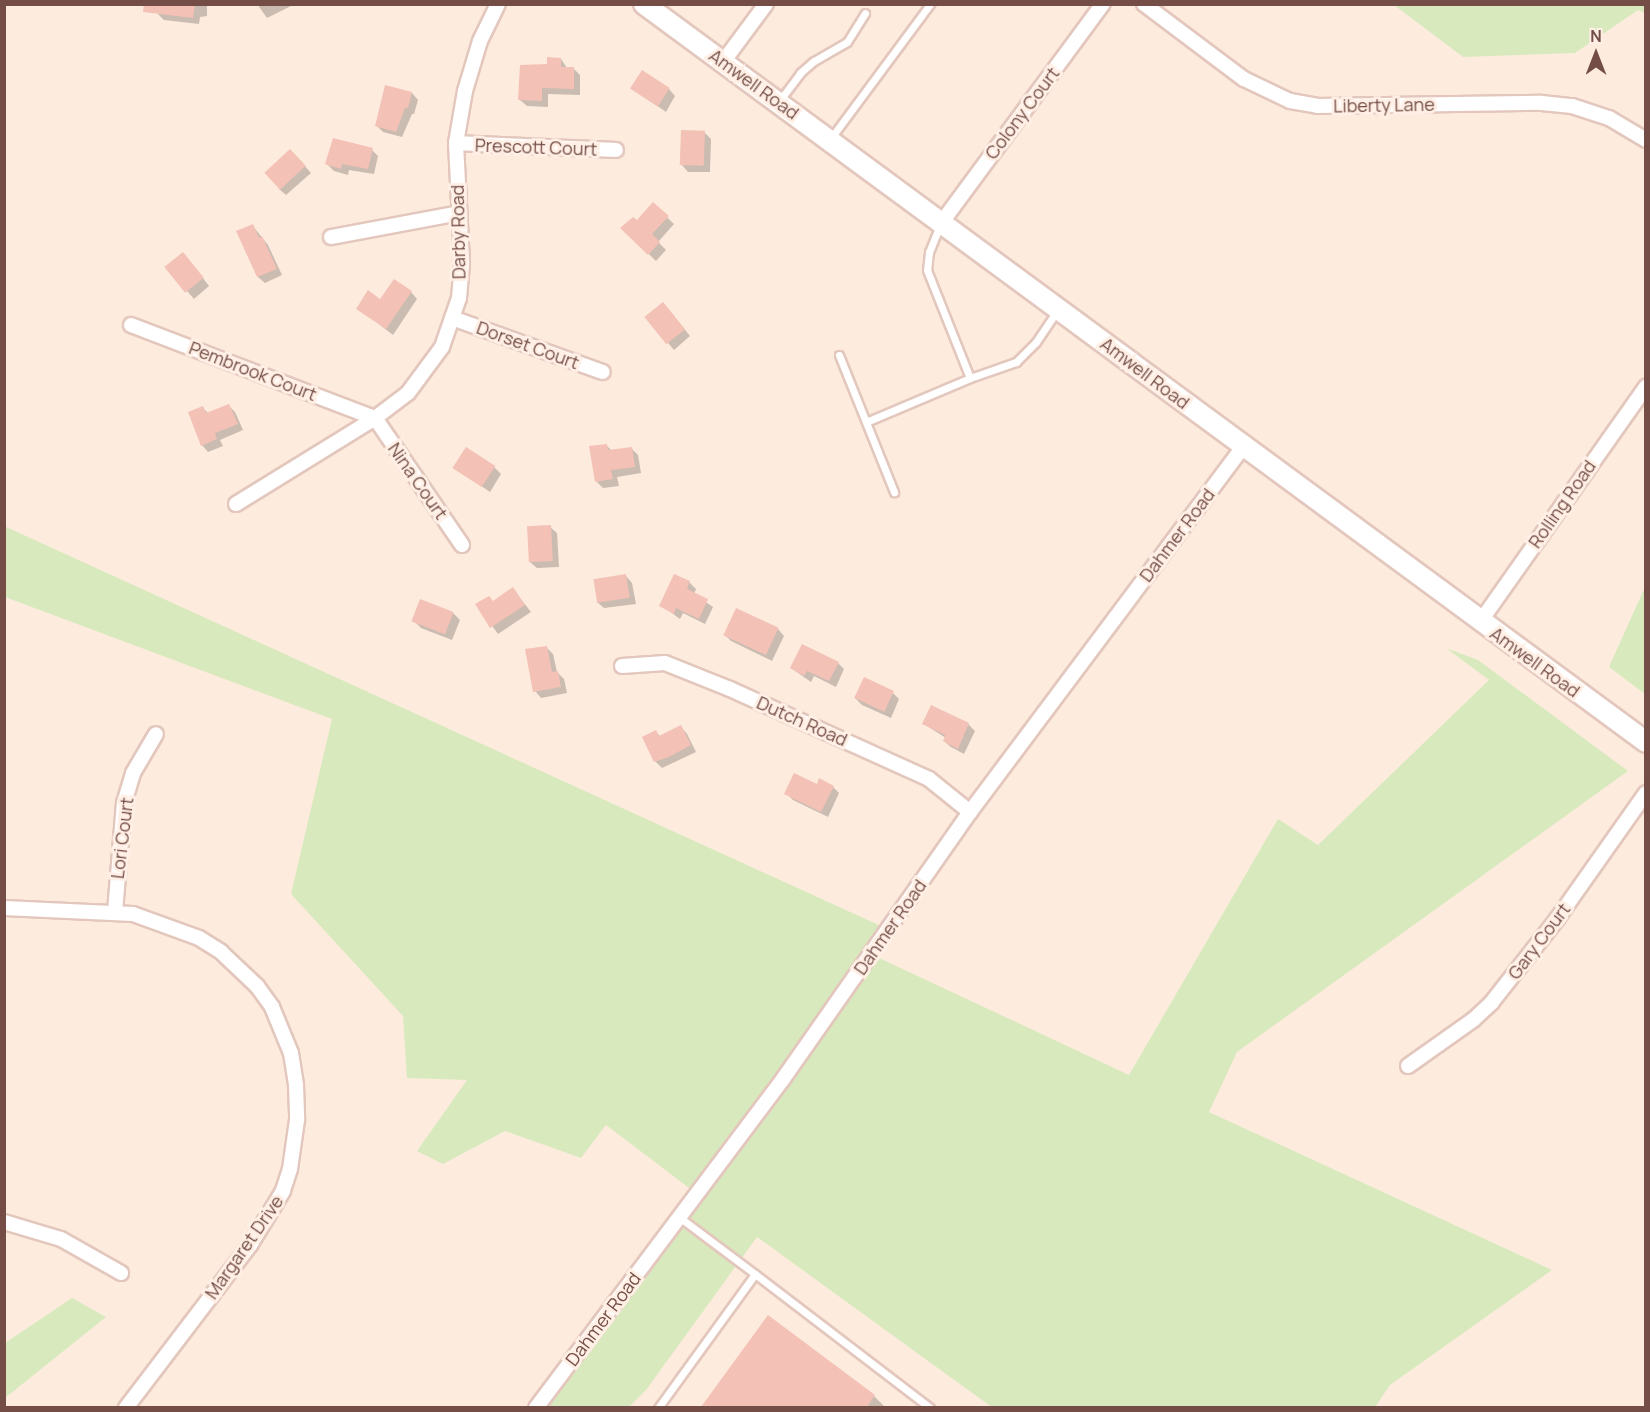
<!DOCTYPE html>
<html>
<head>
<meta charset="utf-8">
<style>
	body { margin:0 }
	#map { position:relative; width:1650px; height:1412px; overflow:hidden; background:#fdebde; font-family:Manrope,sans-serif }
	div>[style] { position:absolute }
	.green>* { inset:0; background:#d8eabd }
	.shadow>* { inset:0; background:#0003 }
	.building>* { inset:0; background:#f3c1b5; transform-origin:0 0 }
	.roads { filter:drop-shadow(2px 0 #e3c7bd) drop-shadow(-2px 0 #e3c7bd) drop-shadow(0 2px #e3c7bd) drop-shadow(0 -2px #e3c7bd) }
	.service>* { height:7px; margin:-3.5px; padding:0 3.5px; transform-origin:3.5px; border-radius:3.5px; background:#fff }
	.minor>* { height:14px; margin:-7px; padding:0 7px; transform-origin:7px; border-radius:7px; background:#fff }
	.secondary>* { height:20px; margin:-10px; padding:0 10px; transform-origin:10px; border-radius:10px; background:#fff }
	span { translate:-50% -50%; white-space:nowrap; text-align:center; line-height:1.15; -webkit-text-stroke:6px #ffefe5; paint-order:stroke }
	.street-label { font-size:18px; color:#734d46 }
	.frame { position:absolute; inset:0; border:6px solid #734d46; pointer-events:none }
	.north { position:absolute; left:1566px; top:24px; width:60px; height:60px; -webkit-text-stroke:4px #ffefe5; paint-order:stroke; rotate:0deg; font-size:16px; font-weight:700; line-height:24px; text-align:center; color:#734d46 }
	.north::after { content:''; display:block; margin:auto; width:21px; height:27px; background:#734d46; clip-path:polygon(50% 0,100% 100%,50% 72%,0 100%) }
</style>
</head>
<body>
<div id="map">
	<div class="green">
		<i style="clip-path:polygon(1645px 4px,1645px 13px,1638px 10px,1575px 53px,1463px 57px,1394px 5px)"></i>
		<i style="clip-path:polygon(4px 526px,894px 932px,877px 957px,1129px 1075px,1278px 819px,1318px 845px,1489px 680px,1446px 648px,1478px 660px,1628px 771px,1237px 1052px,1209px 1112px,1552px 1270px,1390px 1385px,1375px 1407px,993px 1408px,757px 1237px,646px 1390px,629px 1407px,544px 1407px,701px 1197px,606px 1125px,581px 1158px,505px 1131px,443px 1164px,417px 1151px,467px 1080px,407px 1078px,403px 1016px,291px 894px,332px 719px,5px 597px)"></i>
		<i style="clip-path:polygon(1645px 587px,1645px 694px,1609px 667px)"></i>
		<i style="clip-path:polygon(72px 1298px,106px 1317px,5px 1398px,5px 1343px)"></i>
	</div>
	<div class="shadow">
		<i style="clip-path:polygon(159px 4px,207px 4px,207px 16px,200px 17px,199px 24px,164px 20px,158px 14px)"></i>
		<i style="clip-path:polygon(257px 4px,295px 4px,267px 18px)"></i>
		<i style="clip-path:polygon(561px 59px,567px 68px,573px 68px,580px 75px,580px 95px,548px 94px,548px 107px,527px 106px,520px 100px,548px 66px)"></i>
		<i style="clip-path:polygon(632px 88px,669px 89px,675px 96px,666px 112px)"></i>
		<i style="clip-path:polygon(412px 93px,418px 100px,414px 114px,412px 114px,402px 137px,383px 132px,376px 125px)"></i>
		<i style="clip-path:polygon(704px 132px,711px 139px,710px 172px,688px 172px,682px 165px)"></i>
		<i style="clip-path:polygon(372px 150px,378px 156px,374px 174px,349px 170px,348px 175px,334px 171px,327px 164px)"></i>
		<i style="clip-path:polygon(297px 157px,311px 173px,286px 195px,279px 189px)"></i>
		<i style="clip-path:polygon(653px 204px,674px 224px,658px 242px,666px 250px,656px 261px,622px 228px,637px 222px)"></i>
		<i style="clip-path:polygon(252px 225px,268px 245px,282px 275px,265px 283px,258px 277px,238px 232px)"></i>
		<i style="clip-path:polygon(189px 260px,209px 286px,194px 299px,166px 267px)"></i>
		<i style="clip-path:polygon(411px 292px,417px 299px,393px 335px,358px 308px)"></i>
		<i style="clip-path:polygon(669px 310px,690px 336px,674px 350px,646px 317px)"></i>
		<i style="clip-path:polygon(229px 406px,235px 412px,243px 430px,220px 440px,223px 446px,208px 452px,202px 445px,203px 408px,209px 414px)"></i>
		<i style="clip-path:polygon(606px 445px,612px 451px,631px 448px,638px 455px,641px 473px,617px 477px,619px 486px,603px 488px,597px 482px)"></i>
		<i style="clip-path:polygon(494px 467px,501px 474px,490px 492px,455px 468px)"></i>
		<i style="clip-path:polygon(550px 527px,557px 533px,559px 567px,537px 568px,530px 562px)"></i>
		<i style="clip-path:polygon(626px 576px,632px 583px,636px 604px,604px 608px,597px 602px)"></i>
		<i style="clip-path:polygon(689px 582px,696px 589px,694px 594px,713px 607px,705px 624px,683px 613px,680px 619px,661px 605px)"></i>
		<i style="clip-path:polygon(513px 589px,531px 612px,498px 634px,477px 605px,494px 602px)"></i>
		<i style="clip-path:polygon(453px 613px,460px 620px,452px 640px,421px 628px,414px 621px)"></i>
		<i style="clip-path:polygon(778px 629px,784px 636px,772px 661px,731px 641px,725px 635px)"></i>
		<i style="clip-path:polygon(546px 647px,553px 654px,557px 672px,564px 679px,567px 693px,541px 698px,535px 691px)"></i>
		<i style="clip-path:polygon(838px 663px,844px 669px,836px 687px,814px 676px,811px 682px,791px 668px)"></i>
		<i style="clip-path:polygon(893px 693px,899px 699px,891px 718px,862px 705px,855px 698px)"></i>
		<i style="clip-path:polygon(924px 724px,968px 724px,975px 731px,964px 754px,951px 747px,944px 741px,946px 738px)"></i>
		<i style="clip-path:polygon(681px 727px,687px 734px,696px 752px,662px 768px,655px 761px,656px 732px,661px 737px)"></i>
		<i style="clip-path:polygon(817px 786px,833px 787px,839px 793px,828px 817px,793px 800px,786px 793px)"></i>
		<i style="clip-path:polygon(768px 1317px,874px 1396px,886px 1408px,703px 1408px)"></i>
	</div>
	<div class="building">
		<i style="clip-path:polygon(144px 4px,195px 4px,193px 18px,143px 12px)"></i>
		<i style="clip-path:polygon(547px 57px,561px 58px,561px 67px,574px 67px,574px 89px,542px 88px,542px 101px,518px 100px,520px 65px,547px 64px)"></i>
		<i style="left:642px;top:70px;width:33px;height:22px;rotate:33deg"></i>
		<i style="clip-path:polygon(385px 85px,412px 92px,408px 108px,405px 108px,396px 132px,375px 126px)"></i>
		<i style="left:681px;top:130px;width:24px;height:35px;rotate:2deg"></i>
		<i style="clip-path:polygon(333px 138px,373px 148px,368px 169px,342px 164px,341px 169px,325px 164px)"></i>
		<i style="left:290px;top:149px;width:23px;height:35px;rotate:47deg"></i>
		<i style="clip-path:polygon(653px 202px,669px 216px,652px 234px,660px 242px,648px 255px,620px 228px,633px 217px,637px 220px)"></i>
		<i style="clip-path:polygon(253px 224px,259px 238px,262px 236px,277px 269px,257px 277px,236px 231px)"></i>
		<i style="left:183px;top:252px;width:33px;height:24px;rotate:51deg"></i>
		<i style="clip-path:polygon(394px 279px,412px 291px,386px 329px,356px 309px,368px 290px,380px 299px)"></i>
		<i style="left:663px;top:302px;width:35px;height:24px;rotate:51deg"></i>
		<i style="clip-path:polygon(229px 404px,238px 424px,215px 433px,217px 439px,201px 446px,188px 412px,203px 406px,206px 413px)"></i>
		<i style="clip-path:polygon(607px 444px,608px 450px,632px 447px,635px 467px,611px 470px,613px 479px,595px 482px,589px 446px)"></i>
		<i style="left:466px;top:447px;width:35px;height:25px;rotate:33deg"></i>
		<i style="left:551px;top:525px;width:36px;height:24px;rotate:87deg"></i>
		<i style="left:626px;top:574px;width:24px;height:33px;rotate:81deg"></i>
		<i style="clip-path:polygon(674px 574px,690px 581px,687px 589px,708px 599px,699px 619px,676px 608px,674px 614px,659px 606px)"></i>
		<i style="clip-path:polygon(513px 587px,525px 605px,490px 628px,475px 604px,489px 596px,493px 601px)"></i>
		<i style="left:420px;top:599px;width:36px;height:24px;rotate:21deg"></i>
		<i style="left:736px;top:608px;width:47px;height:30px;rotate:25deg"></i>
		<i style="clip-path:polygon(802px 644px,839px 662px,829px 681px,807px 671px,804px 676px,790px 668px)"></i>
		<i style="clip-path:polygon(547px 646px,552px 672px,558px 671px,561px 687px,533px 692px,525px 649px)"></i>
		<i style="left:864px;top:677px;width:33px;height:23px;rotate:25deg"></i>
		<i style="clip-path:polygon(931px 705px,969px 723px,958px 749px,943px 741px,945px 735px,922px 724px)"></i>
		<i style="clip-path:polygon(681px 725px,691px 745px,669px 757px,654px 762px,642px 737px,656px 730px,659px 736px)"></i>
		<i style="clip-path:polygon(794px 773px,817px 784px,819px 778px,834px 786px,821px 812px,784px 794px)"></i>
		<i style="clip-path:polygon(768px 1315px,875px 1395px,867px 1407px,701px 1407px)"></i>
	</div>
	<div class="roads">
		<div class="service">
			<i style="left:780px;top:100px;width:34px;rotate:-53deg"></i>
			<i style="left:800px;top:73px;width:18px;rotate:-41deg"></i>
			<i style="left:814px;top:61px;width:38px;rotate:-30deg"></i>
			<i style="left:847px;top:42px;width:34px;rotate:-58deg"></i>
			<i style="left:831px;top:138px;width:167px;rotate:-53.5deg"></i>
			<i style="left:940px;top:225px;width:29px;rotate:112deg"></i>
			<i style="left:929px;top:252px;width:18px;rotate:96deg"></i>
			<i style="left:927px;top:270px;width:116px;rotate:68.3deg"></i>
			<i style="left:970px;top:378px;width:49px;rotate:-19.2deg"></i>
			<i style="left:1016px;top:362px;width:28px;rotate:-45deg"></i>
			<i style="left:1036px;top:342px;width:37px;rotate:-56deg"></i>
			<i style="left:839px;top:355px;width:148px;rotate:68.1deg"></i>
			<i style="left:866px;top:422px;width:113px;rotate:-22.9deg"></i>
			<i style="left:755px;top:1274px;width:220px;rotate:37.4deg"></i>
			<i style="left:658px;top:1408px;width:165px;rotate:-54.1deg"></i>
			<i style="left:755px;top:1274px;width:95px;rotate:-143.1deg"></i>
		</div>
		<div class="minor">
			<i style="left:1144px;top:4px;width:125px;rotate:36.9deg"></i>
			<i style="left:1244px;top:79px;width:51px;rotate:25.6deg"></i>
			<i style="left:1290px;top:101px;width:27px;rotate:10deg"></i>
			<i style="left:1317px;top:106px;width:225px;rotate:-0.8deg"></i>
			<i style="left:1542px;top:103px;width:30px;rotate:6deg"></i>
			<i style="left:1572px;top:106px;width:39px;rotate:18deg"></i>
			<i style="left:1609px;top:118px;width:43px;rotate:30.7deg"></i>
			<i style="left:723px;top:62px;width:72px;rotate:-53.4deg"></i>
			<i style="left:456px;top:143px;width:160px;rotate:2.5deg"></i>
			<i style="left:942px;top:222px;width:271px;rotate:-53.6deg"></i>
			<i style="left:331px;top:237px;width:130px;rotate:-10.6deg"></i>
			<i style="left:452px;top:318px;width:160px;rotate:19.7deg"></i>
			<i style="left:131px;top:325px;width:261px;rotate:20.9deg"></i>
			<i style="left:375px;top:418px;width:154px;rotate:55.6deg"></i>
			<i style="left:236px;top:504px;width:163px;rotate:-31.7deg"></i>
			<i style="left:375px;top:418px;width:41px;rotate:-37.1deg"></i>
			<i style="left:408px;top:393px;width:57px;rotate:-53.5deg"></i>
			<i style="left:442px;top:347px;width:52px;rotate:-70.9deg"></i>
			<i style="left:459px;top:298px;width:36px;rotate:-85deg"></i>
			<i style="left:462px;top:262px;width:119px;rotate:-92.9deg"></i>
			<i style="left:456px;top:143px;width:53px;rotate:-80.2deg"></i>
			<i style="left:465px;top:91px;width:52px;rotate:-73.3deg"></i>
			<i style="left:480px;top:41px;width:41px;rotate:-64.1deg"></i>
			<i style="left:1480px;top:622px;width:288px;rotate:-54.8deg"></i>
			<i style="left:622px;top:666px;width:43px;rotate:-4deg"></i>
			<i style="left:665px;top:663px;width:70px;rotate:21.8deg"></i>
			<i style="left:730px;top:689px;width:218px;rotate:24.3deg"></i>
			<i style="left:929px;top:779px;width:53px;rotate:38.8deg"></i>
			<i style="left:4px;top:908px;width:129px;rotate:2.7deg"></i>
			<i style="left:133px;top:914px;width:70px;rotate:20deg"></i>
			<i style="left:199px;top:938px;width:26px;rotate:32deg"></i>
			<i style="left:221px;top:952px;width:50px;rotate:43.4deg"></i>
			<i style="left:257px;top:986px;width:26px;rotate:54deg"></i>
			<i style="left:272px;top:1007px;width:50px;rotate:67.6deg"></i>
			<i style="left:291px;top:1053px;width:32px;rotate:81deg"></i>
			<i style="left:296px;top:1085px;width:35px;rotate:88deg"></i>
			<i style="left:297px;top:1120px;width:49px;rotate:98.1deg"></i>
			<i style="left:290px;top:1169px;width:23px;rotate:108deg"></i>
			<i style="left:283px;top:1191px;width:63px;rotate:121.4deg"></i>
			<i style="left:250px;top:1245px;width:205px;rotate:127.3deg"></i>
			<i style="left:115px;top:912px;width:109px;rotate:-85.3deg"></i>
			<i style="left:124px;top:803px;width:31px;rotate:-73deg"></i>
			<i style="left:133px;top:773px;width:45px;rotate:-59.5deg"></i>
			<i style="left:1408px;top:1066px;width:80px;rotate:-35.3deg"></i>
			<i style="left:1473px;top:1020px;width:26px;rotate:-43deg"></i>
			<i style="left:1492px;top:1002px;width:105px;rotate:-51.9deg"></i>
			<i style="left:1557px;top:919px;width:154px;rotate:-54.8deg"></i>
			<i style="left:4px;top:1222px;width:59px;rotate:16.6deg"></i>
			<i style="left:61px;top:1239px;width:69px;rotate:29.5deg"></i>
			<i style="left:536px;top:1408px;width:411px;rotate:-53.1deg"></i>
			<i style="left:783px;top:1079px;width:326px;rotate:-55deg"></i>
			<i style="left:970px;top:812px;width:457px;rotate:-53.2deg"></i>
		</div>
		<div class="secondary">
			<i style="left:644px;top:4px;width:1244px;rotate:36.37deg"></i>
		</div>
	</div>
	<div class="street-label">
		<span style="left:754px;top:84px;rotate:36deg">Amwell Road</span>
		<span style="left:1384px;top:105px;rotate:-1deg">Liberty Lane</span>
		<span style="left:1022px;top:113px;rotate:-53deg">Colony Court</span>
		<span style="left:536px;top:147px;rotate:2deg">Prescott Court</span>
		<span style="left:458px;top:232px;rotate:-91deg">Darby Road</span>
		<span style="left:528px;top:345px;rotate:20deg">Dorset Court</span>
		<span style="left:253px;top:371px;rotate:21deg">Pembrook Court</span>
		<span style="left:1145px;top:373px;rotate:37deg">Amwell Road</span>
		<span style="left:418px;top:481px;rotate:55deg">Nina Court</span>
		<span style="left:1562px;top:504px;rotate:-55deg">Rolling Road</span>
		<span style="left:1177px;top:535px;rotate:-53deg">Dahmer Road</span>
		<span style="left:1535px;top:662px;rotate:36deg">Amwell Road</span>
		<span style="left:802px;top:721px;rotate:24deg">Dutch Road</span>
		<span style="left:122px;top:838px;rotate:-83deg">Lori Court</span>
		<span style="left:890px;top:927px;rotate:-55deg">Dahmer Road</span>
		<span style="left:1539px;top:941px;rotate:-53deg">Gary Court</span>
		<span style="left:244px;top:1247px;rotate:-55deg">Margaret Drive</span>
		<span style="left:603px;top:1319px;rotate:-53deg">Dahmer Road</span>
	</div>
	<div class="frame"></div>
	<div class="north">N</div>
</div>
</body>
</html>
